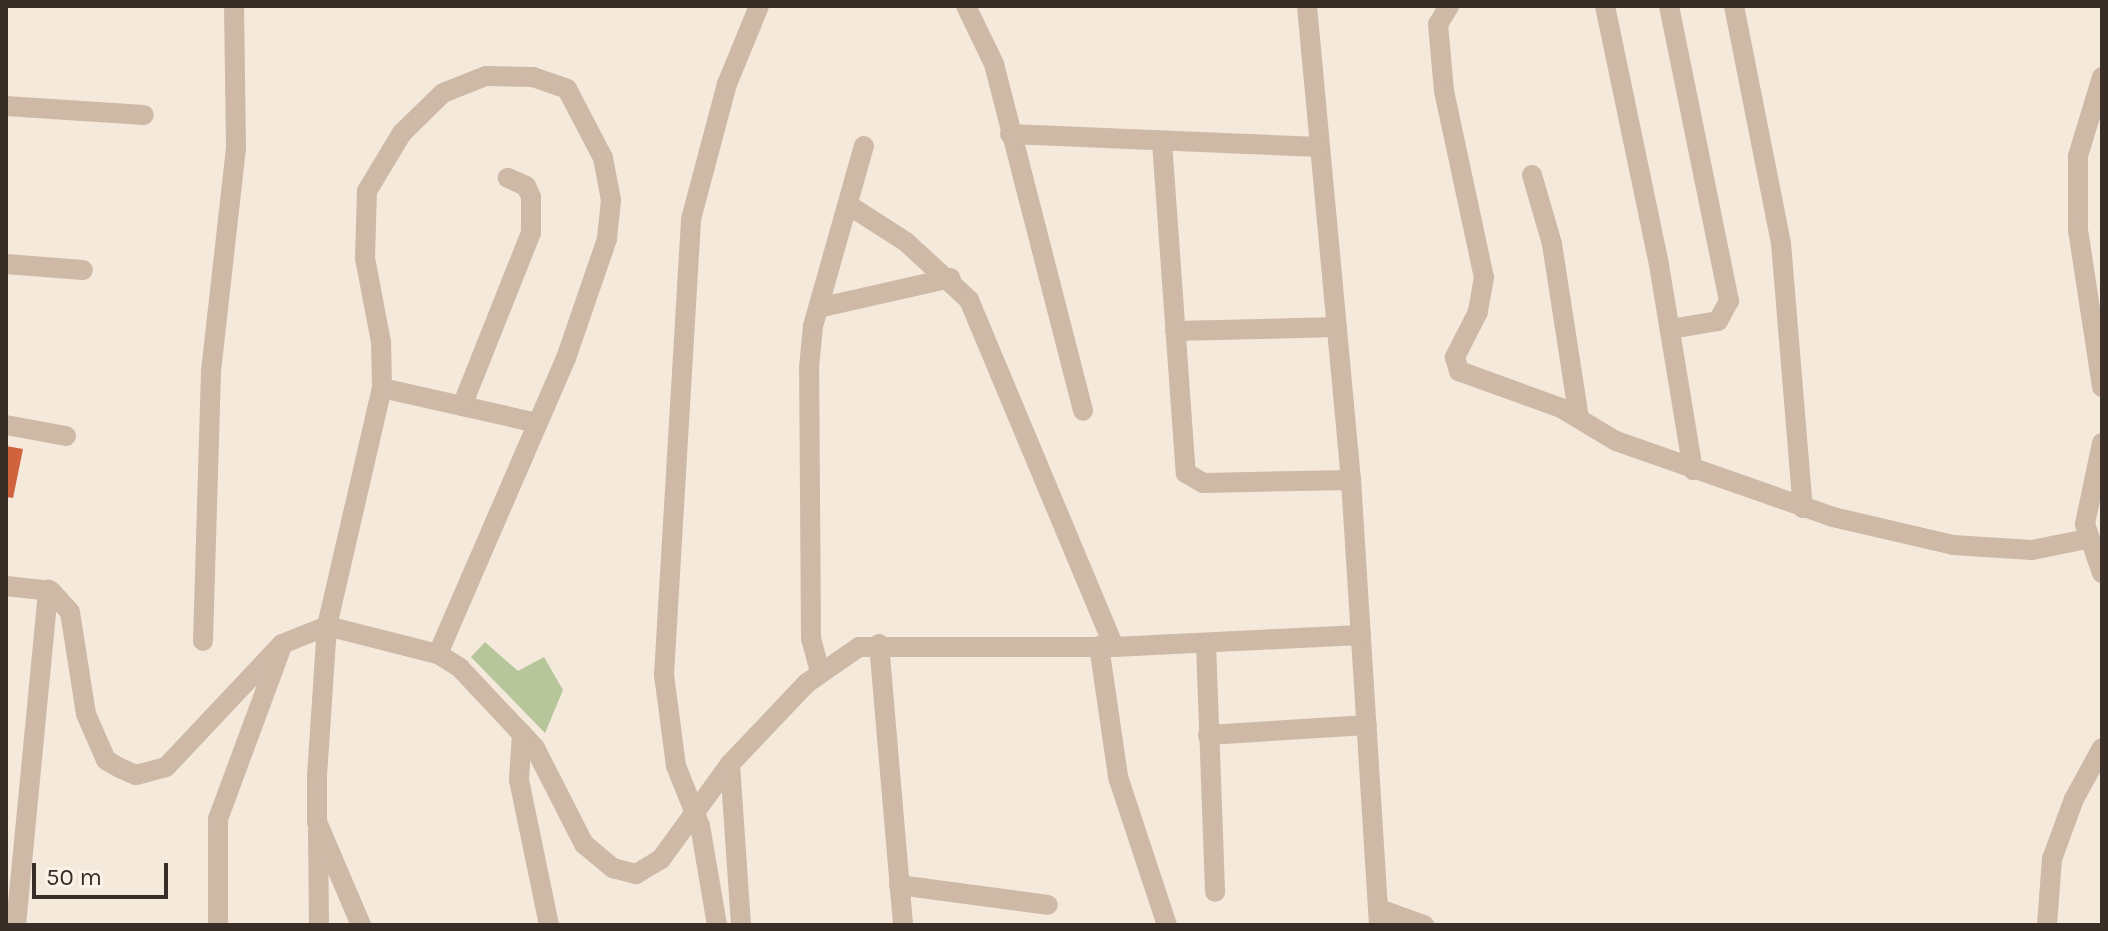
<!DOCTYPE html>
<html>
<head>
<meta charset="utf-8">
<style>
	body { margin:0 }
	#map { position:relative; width:2108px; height:931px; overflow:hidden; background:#f4e9db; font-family:Karla,sans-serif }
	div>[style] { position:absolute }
	.green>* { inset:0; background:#b6c59a }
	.building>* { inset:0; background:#d0633d }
	.minor>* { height:20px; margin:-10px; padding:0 10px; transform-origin:10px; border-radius:10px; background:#cdb9a6 }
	span { translate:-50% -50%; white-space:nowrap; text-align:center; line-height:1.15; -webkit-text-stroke:6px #fbf3e8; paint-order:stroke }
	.frame { position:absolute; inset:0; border:8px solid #392d28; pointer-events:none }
	.scale { position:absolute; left:32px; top:863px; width:136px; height:36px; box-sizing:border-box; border:4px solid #392d28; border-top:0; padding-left:10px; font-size:24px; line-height:28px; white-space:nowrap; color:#392d28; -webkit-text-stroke:6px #fbf3e8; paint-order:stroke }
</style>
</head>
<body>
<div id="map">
	<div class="green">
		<i style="clip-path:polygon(485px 642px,518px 671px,544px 657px,563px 690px,545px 733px,471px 657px)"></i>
	</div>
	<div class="building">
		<i style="clip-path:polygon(6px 446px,23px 449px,13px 498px,6px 497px)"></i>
	</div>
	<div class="minor">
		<i style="left:966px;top:6px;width:64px;rotate:64.2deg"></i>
		<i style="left:994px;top:64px;width:358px;rotate:75.6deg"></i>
		<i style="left:1307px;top:6px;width:476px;rotate:84.7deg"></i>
		<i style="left:1351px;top:480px;width:446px;rotate:86.4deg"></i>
		<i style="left:1449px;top:6px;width:21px;rotate:121deg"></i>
		<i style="left:1438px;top:24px;width:67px;rotate:84.9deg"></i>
		<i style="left:1444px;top:91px;width:190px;rotate:77.9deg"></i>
		<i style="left:1484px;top:277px;width:36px;rotate:100deg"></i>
		<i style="left:1478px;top:312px;width:51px;rotate:117.1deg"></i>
		<i style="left:1455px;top:357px;width:15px;rotate:74deg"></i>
		<i style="left:1459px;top:371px;width:109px;rotate:19.9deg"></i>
		<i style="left:1561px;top:408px;width:64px;rotate:31deg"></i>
		<i style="left:1616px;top:441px;width:230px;rotate:19.3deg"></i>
		<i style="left:1833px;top:517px;width:123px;rotate:13.1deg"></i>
		<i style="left:1953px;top:545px;width:79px;rotate:3.6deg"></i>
		<i style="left:2032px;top:550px;width:56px;rotate:-11.3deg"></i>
		<i style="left:1605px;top:6px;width:265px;rotate:78.2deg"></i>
		<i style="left:1659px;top:265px;width:208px;rotate:80.6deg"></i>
		<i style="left:1669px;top:6px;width:301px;rotate:78.5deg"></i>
		<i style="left:1729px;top:301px;width:23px;rotate:119deg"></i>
		<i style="left:1718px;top:321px;width:49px;rotate:170.5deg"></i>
		<i style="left:1734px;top:6px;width:242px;rotate:78.8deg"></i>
		<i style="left:1781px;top:243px;width:266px;rotate:85.3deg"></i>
		<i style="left:2102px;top:77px;width:83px;rotate:106.9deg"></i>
		<i style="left:2078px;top:156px;width:74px;rotate:90deg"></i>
		<i style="left:2078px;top:230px;width:159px;rotate:81.3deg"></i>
		<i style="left:6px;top:106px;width:138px;rotate:3.7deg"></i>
		<i style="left:1010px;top:134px;width:310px;rotate:2.4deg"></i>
		<i style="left:1162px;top:142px;width:332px;rotate:85.9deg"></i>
		<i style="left:1186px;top:473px;width:20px;rotate:30deg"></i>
		<i style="left:1203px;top:483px;width:148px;rotate:-1.2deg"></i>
		<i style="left:1532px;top:175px;width:72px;rotate:73.8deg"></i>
		<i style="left:1552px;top:244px;width:176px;rotate:81.2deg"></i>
		<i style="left:850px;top:206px;width:67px;rotate:32.7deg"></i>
		<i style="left:906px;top:242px;width:86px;rotate:42.6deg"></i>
		<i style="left:969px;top:300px;width:376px;rotate:67.3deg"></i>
		<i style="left:6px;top:264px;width:77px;rotate:4.5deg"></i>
		<i style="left:818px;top:308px;width:136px;rotate:-12.7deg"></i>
		<i style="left:1175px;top:331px;width:162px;rotate:-1.4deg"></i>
		<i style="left:382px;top:388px;width:159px;rotate:12.7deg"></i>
		<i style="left:462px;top:406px;width:186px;rotate:-68.3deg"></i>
		<i style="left:531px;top:233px;width:36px;rotate:-90deg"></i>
		<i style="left:531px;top:197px;width:12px;rotate:-114deg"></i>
		<i style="left:526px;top:186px;width:20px;rotate:-156deg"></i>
		<i style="left:6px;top:425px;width:61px;rotate:10.4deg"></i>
		<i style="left:2102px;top:443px;width:83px;rotate:101.9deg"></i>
		<i style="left:2085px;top:524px;width:52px;rotate:70.9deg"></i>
		<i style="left:6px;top:586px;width:45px;rotate:6.3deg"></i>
		<i style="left:51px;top:591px;width:28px;rotate:48deg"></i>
		<i style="left:70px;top:612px;width:103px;rotate:81.1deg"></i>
		<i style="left:86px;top:714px;width:50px;rotate:66.5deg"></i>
		<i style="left:106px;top:760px;width:16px;rotate:30deg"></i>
		<i style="left:120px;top:768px;width:17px;rotate:24deg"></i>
		<i style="left:136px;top:775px;width:31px;rotate:-15deg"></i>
		<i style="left:166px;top:767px;width:169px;rotate:-46.7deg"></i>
		<i style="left:282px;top:644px;width:48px;rotate:-21.8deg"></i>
		<i style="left:327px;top:626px;width:114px;rotate:14.2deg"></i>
		<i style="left:438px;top:654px;width:26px;rotate:32deg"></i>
		<i style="left:460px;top:668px;width:110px;rotate:46.8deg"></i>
		<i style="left:535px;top:748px;width:108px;rotate:63deg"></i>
		<i style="left:584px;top:844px;width:38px;rotate:40deg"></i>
		<i style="left:613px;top:868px;width:24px;rotate:15deg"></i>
		<i style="left:636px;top:874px;width:29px;rotate:-31deg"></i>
		<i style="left:661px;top:859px;width:117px;rotate:-54deg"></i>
		<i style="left:730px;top:764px;width:112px;rotate:-46.5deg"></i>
		<i style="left:807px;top:683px;width:63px;rotate:-34.7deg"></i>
		<i style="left:859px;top:647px;width:255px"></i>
		<i style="left:1114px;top:647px;width:247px;rotate:-2.8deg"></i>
		<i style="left:203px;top:641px;width:270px;rotate:-88.3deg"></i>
		<i style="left:211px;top:371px;width:224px;rotate:-83.6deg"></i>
		<i style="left:236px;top:148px;width:142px;rotate:-90.8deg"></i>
		<i style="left:879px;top:644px;width:282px;rotate:85.1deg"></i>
		<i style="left:1206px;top:644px;width:248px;rotate:87.9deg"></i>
		<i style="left:1099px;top:646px;width:132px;rotate:81.7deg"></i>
		<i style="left:1118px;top:777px;width:156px;rotate:71.7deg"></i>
		<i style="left:820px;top:672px;width:35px;rotate:-105deg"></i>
		<i style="left:811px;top:638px;width:270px;rotate:-90.4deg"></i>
		<i style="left:809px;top:368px;width:42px;rotate:-84.6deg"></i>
		<i style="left:813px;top:326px;width:187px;rotate:-74.2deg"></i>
		<i style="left:522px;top:733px;width:47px;rotate:93.7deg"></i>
		<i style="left:519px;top:780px;width:148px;rotate:78.3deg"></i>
		<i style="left:1208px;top:735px;width:159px;rotate:-3.6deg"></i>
		<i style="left:730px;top:764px;width:161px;rotate:86.1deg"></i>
		<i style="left:318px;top:830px;width:95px;rotate:89.4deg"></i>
		<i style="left:899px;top:885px;width:150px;rotate:7.6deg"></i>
		<i style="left:1379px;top:909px;width:48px;rotate:19.6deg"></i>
		<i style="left:16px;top:925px;width:337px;rotate:-84.5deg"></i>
		<i style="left:218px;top:925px;width:106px;rotate:-90deg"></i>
		<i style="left:218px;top:819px;width:181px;rotate:-69.7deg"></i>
		<i style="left:361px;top:925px;width:112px;rotate:-113.1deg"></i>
		<i style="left:317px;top:822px;width:46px;rotate:-90deg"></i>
		<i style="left:317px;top:776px;width:150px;rotate:-86.2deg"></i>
		<i style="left:327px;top:626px;width:244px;rotate:-77deg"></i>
		<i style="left:382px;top:388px;width:46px;rotate:-91.2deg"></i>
		<i style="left:381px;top:342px;width:86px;rotate:-100.8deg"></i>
		<i style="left:365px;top:258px;width:67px;rotate:-88.3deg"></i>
		<i style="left:367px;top:191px;width:68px;rotate:-58.9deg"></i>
		<i style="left:402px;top:133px;width:57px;rotate:-44.3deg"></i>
		<i style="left:443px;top:93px;width:46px;rotate:-21.6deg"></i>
		<i style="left:486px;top:76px;width:47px;rotate:1.2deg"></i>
		<i style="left:533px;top:77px;width:36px;rotate:19deg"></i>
		<i style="left:567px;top:89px;width:78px;rotate:62.4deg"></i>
		<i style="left:603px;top:158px;width:43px;rotate:79.2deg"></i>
		<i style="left:611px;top:200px;width:39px;rotate:96deg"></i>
		<i style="left:607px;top:239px;width:126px;rotate:109deg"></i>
		<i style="left:566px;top:358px;width:322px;rotate:113.4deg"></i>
		<i style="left:717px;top:925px;width:100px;rotate:-99.7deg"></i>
		<i style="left:700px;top:826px;width:65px;rotate:-111.8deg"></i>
		<i style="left:676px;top:766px;width:92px;rotate:-97.5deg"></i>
		<i style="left:664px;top:675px;width:457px;rotate:-86.6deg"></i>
		<i style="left:691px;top:219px;width:140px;rotate:-75.1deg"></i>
		<i style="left:727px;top:84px;width:84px;rotate:-67.7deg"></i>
		<i style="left:2047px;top:925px;width:66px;rotate:-85.7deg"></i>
		<i style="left:2052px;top:859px;width:64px;rotate:-69.9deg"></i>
		<i style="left:2074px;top:799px;width:58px;rotate:-61.2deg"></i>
	</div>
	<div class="frame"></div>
	<div class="scale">50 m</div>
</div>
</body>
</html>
